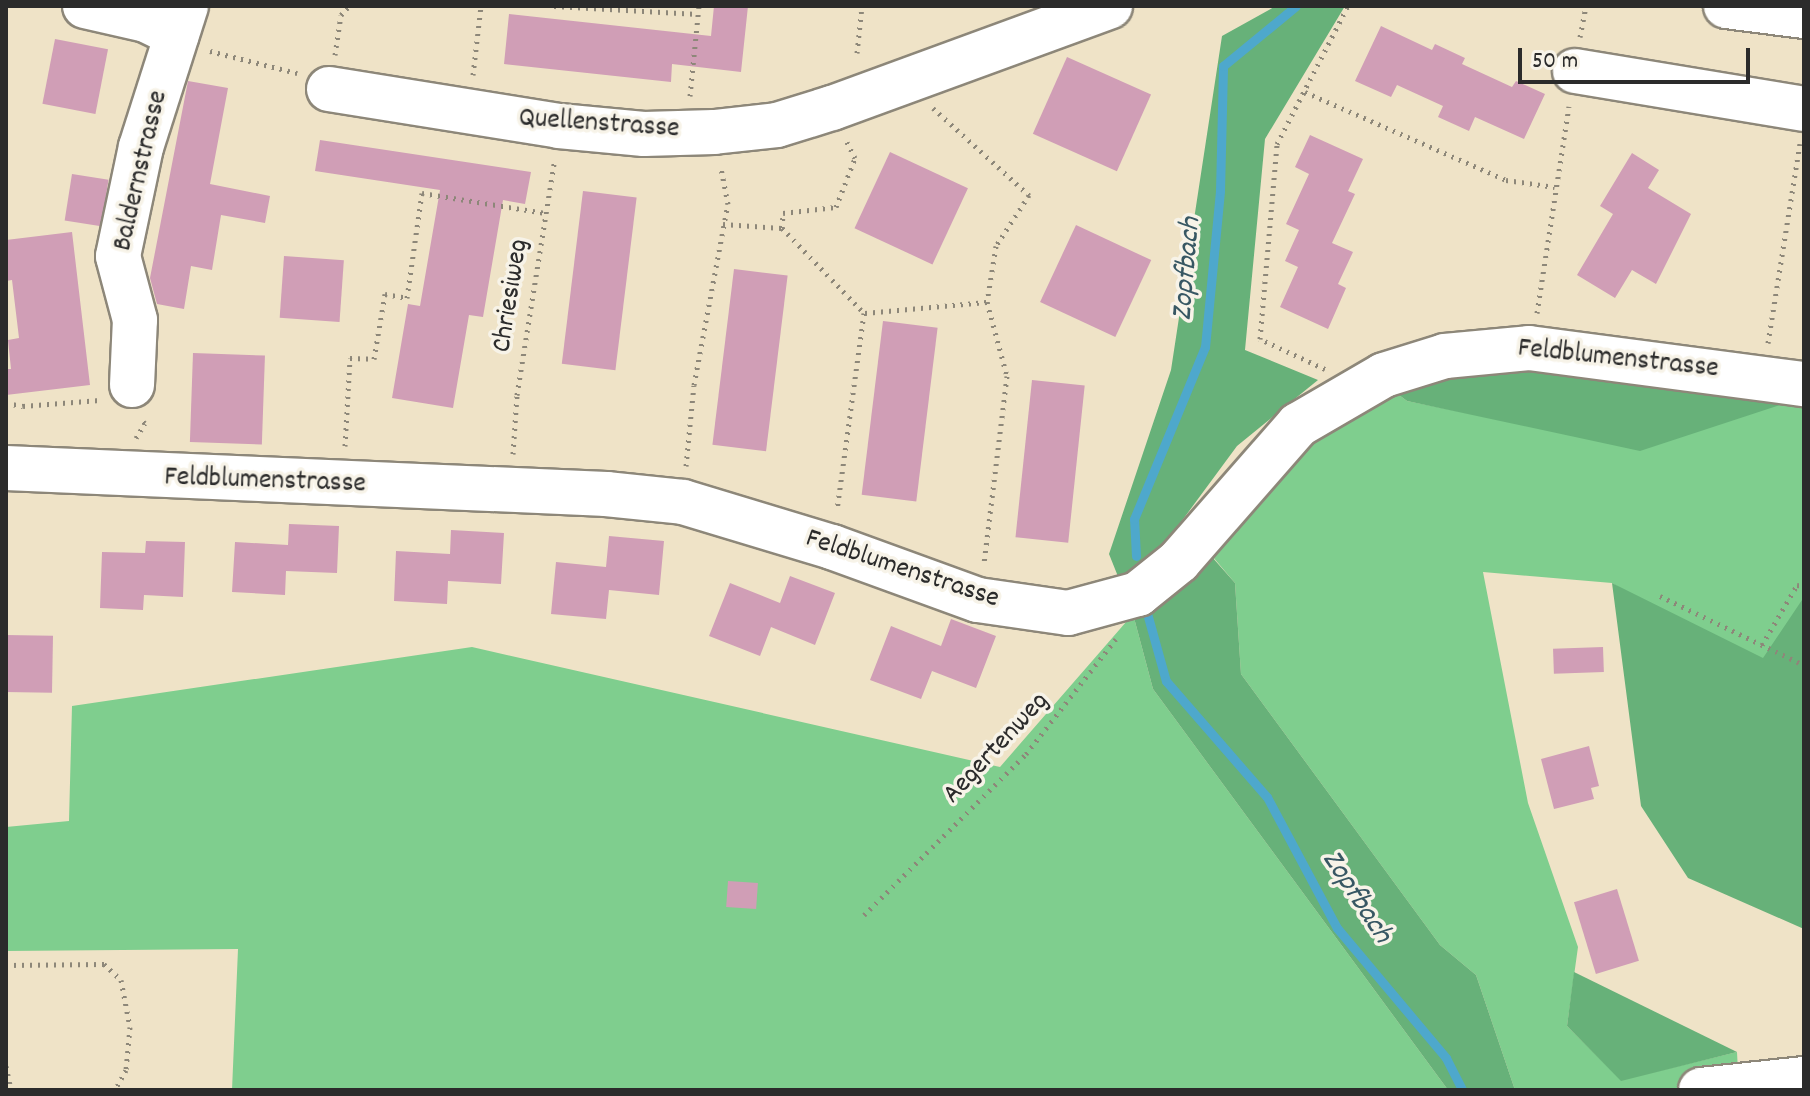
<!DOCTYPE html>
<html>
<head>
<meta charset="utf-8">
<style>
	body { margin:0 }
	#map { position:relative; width:1810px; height:1096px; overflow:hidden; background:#efe3c7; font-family:Dekko,sans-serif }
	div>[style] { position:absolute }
	.green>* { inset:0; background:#7fce8e }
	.forest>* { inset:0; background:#67b179 }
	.stream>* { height:9px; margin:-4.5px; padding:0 4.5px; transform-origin:4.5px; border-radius:4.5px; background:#4ea8cc }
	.building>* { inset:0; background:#d09eb6; transform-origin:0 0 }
	.path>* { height:5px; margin-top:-2.5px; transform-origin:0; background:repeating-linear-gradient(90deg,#8d8779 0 2px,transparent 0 8px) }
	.roads { filter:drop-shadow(2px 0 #8d8779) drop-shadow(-2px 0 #8d8779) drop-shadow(0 2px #8d8779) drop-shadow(0 -2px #8d8779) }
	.minor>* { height:44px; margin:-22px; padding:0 22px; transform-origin:22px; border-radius:22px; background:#fff }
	span { translate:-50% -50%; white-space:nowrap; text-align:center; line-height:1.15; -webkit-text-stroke:7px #f7f3e8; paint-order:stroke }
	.street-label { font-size:28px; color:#2b2b2b }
	.water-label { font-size:30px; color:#375763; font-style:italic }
	.frame { position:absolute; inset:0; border:8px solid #2b2b2b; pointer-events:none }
	.scale { position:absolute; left:1518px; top:48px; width:232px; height:36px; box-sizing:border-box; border:4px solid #2b2b2b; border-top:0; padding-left:10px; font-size:24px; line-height:28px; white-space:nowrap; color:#2b2b2b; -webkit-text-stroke:6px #f7f3e8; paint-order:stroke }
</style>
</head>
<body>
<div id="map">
	<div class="green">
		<i style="clip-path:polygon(1391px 389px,1407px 401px,1502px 420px,1804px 401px,1804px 701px,1612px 583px,1483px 572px,1528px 803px,1578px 947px,1567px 1026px,1621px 1080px,1737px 1052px,1739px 1090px,1515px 1090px,1476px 975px,1440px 945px,1241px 674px,1235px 583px,1207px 550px,1273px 468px)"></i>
		<i style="clip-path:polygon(1133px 614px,1153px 689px,1448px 1090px,232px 1090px,238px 949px,6px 951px,6px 827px,69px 821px,72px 706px,472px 647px,1000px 767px)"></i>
	</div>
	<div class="forest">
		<i style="clip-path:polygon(1276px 6px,1345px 6px,1265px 139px,1245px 350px,1318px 380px,1237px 446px,1181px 522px,1235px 583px,1241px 674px,1440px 945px,1476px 975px,1515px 1090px,1448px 1090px,1153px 689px,1133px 614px,1109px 554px,1171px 370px,1222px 36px)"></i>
		<i style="clip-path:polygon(1537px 364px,1801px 398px,1640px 451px,1407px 401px,1391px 389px,1423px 378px)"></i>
		<i style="clip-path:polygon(1612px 583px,1763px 658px,1804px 597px,1804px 929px,1688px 878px,1641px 806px)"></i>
		<i style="clip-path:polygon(1574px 972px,1737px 1052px,1621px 1081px,1567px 1026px)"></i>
	</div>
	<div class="stream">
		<i style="left:1136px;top:556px;width:37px;rotate:-93deg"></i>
		<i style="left:1134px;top:519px;width:186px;rotate:-67.6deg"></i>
		<i style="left:1205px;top:347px;width:157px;rotate:-84.5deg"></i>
		<i style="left:1220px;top:191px;width:125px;rotate:-88.6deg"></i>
		<i style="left:1223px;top:66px;width:94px;rotate:-39.4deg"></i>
		<i style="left:1145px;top:606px;width:78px;rotate:74.4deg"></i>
		<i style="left:1166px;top:681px;width:154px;rotate:49deg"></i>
		<i style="left:1267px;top:797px;width:149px;rotate:61.9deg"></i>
		<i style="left:1337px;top:928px;width:170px;rotate:50deg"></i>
		<i style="left:1446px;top:1058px;width:36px;rotate:63deg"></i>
	</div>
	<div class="building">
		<i style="clip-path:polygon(714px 6px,748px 6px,741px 72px,672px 64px,671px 82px,504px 64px,509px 14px,711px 36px)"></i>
		<i style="clip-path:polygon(1381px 26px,1432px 50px,1435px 44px,1465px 58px,1462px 64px,1512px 87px,1516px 81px,1545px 94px,1524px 139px,1475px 117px,1469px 131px,1438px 117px,1443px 106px,1397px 85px,1391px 97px,1355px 81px)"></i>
		<i style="left:55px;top:39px;width:54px;height:66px;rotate:11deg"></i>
		<i style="left:1067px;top:57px;width:92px;height:84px;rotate:24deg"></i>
		<i style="clip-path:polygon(188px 81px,228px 88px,210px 184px,270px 196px,265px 223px,221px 215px,212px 270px,191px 266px,184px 309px,157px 304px,150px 278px)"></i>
		<i style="clip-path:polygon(1310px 135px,1363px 159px,1348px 191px,1355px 194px,1332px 243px,1353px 252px,1338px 284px,1346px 288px,1328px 329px,1280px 307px,1298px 267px,1285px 261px,1299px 230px,1286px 224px,1309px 174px,1295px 167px)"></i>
		<i style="clip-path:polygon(320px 140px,531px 172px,525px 204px,503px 200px,483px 317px,469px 315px,453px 408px,392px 398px,408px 304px,420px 306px,440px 190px,315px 171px)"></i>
		<i style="left:890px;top:152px;width:86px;height:84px;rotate:25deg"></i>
		<i style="clip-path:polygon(1632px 153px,1659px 170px,1648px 188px,1691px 214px,1656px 284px,1632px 270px,1615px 298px,1577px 275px,1613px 214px,1600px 206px)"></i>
		<i style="left:72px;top:174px;width:37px;height:47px;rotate:9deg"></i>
		<i style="left:583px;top:191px;width:54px;height:174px;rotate:7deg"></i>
		<i style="left:1076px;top:225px;width:83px;height:85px;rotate:25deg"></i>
		<i style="clip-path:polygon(72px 232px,90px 385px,6px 395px,6px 369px,11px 369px,8px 340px,19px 338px,12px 280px,6px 281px,6px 240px)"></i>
		<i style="left:284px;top:256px;width:60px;height:62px;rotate:4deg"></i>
		<i style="left:734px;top:269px;width:54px;height:177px;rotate:7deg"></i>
		<i style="left:883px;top:321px;width:55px;height:175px;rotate:7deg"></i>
		<i style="left:193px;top:353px;width:72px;height:89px;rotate:2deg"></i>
		<i style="left:1032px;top:380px;width:53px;height:158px;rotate:6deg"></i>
		<i style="clip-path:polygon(289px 524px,339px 526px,337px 573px,286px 571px,285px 595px,232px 592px,235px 542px,288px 545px)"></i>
		<i style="clip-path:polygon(451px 530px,504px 533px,501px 584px,448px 581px,447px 604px,394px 601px,396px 551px,450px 554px)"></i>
		<i style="clip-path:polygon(609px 536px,664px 541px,659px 595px,609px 590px,606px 619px,551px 614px,556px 562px,606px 567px)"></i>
		<i style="clip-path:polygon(146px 541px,185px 542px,183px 597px,144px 595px,143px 610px,100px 608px,102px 552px,145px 553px)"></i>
		<i style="clip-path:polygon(790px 576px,835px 593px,815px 645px,771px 627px,760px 656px,709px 636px,730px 583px,780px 603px)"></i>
		<i style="clip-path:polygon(951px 619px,996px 636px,976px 688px,932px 671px,921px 699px,870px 680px,891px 626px,941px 646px)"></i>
		<i style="left:6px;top:635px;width:47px;height:57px;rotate:1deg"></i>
		<i style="left:1603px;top:647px;width:25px;height:50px;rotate:88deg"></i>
		<i style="clip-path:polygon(1589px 746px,1599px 786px,1591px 788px,1594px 799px,1554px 809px,1541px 759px)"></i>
		<i style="left:728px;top:881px;width:30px;height:26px;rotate:4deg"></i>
		<i style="left:1617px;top:889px;width:75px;height:45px;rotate:73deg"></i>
	</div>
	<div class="path">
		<i style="left:554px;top:6px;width:144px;rotate:3.2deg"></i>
		<i style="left:1580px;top:37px;width:32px;rotate:-79deg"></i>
		<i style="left:210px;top:51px;width:90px;rotate:14.2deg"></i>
		<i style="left:857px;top:53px;width:47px;rotate:-83.9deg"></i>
		<i style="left:335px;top:55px;width:40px;rotate:-81.5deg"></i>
		<i style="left:341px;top:15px;width:12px;rotate:-48deg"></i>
		<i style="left:473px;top:75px;width:69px;rotate:-83.4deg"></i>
		<i style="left:1305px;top:92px;width:219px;rotate:23.6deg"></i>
		<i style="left:1506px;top:180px;width:49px;rotate:8.1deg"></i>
		<i style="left:690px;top:96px;width:90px;rotate:-84.3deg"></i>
		<i style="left:933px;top:108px;width:130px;rotate:42.2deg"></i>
		<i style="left:1029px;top:195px;width:61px;rotate:122.9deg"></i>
		<i style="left:996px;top:246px;width:57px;rotate:99.1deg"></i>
		<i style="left:987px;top:302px;width:77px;rotate:74.9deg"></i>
		<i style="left:1007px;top:376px;width:189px;rotate:97deg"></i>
		<i style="left:723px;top:224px;width:59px;rotate:3.9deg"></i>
		<i style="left:782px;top:228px;width:15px;rotate:-86deg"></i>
		<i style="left:783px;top:213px;width:53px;rotate:-6.5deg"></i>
		<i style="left:836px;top:207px;width:53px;rotate:-68.8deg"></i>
		<i style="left:855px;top:158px;width:18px;rotate:-117deg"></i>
		<i style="left:782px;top:228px;width:118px;rotate:46deg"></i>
		<i style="left:864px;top:313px;width:199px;rotate:97.8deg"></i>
		<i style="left:865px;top:313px;width:122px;rotate:-5.2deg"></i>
		<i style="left:1537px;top:313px;width:209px;rotate:-81.2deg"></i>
		<i style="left:1768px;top:343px;width:202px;rotate:-80.9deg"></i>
		<i style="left:1325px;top:369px;width:72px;rotate:-155.2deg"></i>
		<i style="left:1260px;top:339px;width:196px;rotate:-85deg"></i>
		<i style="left:1277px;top:144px;width:155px;rotate:-62.8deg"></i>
		<i style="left:6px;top:403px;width:17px;rotate:10deg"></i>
		<i style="left:23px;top:406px;width:77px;rotate:-4.5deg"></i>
		<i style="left:136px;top:438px;width:17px;rotate:-59deg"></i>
		<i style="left:145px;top:423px;width:5px;rotate:-143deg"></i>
		<i style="left:345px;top:446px;width:88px;rotate:-86.7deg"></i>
		<i style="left:350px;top:358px;width:24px;rotate:2deg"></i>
		<i style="left:374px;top:359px;width:66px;rotate:-80.4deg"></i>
		<i style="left:385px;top:294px;width:22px;rotate:10deg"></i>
		<i style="left:407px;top:298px;width:106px;rotate:-81.9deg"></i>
		<i style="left:422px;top:193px;width:125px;rotate:9.2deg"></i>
		<i style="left:513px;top:454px;width:59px;rotate:-86.1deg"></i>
		<i style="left:517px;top:395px;width:235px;rotate:-80.9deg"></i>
		<i style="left:686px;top:466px;width:81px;rotate:-84.4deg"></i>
		<i style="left:694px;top:385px;width:184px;rotate:-79.4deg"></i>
		<i style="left:728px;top:204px;width:37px;rotate:-101deg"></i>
		<i style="left:1660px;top:596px;width:160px;rotate:25.6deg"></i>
		<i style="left:1762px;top:645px;width:69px;rotate:-59.7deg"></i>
		<i style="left:1797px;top:585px;width:7px;rotate:8deg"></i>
		<i style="left:864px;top:915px;width:228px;rotate:-44.8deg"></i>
		<i style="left:1026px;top:754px;width:146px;rotate:-52deg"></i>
		<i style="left:6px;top:965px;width:98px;rotate:-0.6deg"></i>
		<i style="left:104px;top:964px;width:23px;rotate:43deg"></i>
		<i style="left:121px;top:980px;width:48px;rotate:79.2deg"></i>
		<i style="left:130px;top:1027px;width:43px;rotate:95.3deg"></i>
		<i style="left:126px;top:1070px;width:23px;rotate:119deg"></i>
		<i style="left:6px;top:1066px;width:25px;rotate:78deg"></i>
	</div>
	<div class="roads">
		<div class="minor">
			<i style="left:85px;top:6px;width:63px;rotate:12.9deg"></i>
			<i style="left:146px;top:20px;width:34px;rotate:26deg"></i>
			<i style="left:1726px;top:6px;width:79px;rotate:7.3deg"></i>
			<i style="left:1575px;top:71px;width:232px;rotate:9.4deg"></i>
			<i style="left:329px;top:89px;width:233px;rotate:9.1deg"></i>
			<i style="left:559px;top:126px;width:85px;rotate:5.4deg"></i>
			<i style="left:644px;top:134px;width:70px;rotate:-1.6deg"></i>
			<i style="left:714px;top:132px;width:63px;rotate:-6.3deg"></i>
			<i style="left:777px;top:125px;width:58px;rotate:-17.2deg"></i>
			<i style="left:832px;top:108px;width:296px;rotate:-20.1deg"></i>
			<i style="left:132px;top:385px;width:65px;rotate:-87.4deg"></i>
			<i style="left:135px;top:320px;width:66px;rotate:-104.9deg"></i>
			<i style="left:118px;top:256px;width:111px;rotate:-78.1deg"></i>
			<i style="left:141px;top:147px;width:148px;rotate:-72.3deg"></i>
			<i style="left:6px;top:468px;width:601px;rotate:2.48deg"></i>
			<i style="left:606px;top:494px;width:77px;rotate:5.9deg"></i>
			<i style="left:683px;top:502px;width:156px;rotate:16.8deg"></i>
			<i style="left:832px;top:547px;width:155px;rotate:20deg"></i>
			<i style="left:978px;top:600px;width:91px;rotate:8.2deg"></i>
			<i style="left:1068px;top:613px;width:73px;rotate:-15.2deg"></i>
			<i style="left:1138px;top:594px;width:53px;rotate:-38.8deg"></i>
			<i style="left:1179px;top:561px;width:181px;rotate:-48.8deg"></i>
			<i style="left:1298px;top:425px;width:99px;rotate:-30.2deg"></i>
			<i style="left:1384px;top:375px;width:64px;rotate:-17.3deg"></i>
			<i style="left:1445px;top:356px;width:84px;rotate:-5.4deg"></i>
			<i style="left:1529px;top:348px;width:277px;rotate:7.5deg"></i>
			<i style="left:1701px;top:1090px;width:104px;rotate:-6.1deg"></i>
		</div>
	</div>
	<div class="street-label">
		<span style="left:599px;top:125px;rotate:4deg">Quellenstrasse</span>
		<span style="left:142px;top:171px;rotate:-77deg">Baldernstrasse</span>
		<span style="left:512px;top:296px;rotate:-81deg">Chriesiweg</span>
		<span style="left:1618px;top:360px;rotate:6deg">Feldblumenstrasse</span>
		<span style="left:265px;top:482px;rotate:2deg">Feldblumenstrasse</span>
		<span style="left:902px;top:570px;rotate:18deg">Feldblumenstrasse</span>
		<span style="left:997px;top:749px;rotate:-47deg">Aegertenweg</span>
	</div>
	<div class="water-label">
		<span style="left:1189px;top:269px;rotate:-85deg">Zopfbach</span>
		<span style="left:1355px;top:898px;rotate:57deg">Zopfbach</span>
	</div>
	<div class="frame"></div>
	<div class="scale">50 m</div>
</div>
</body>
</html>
